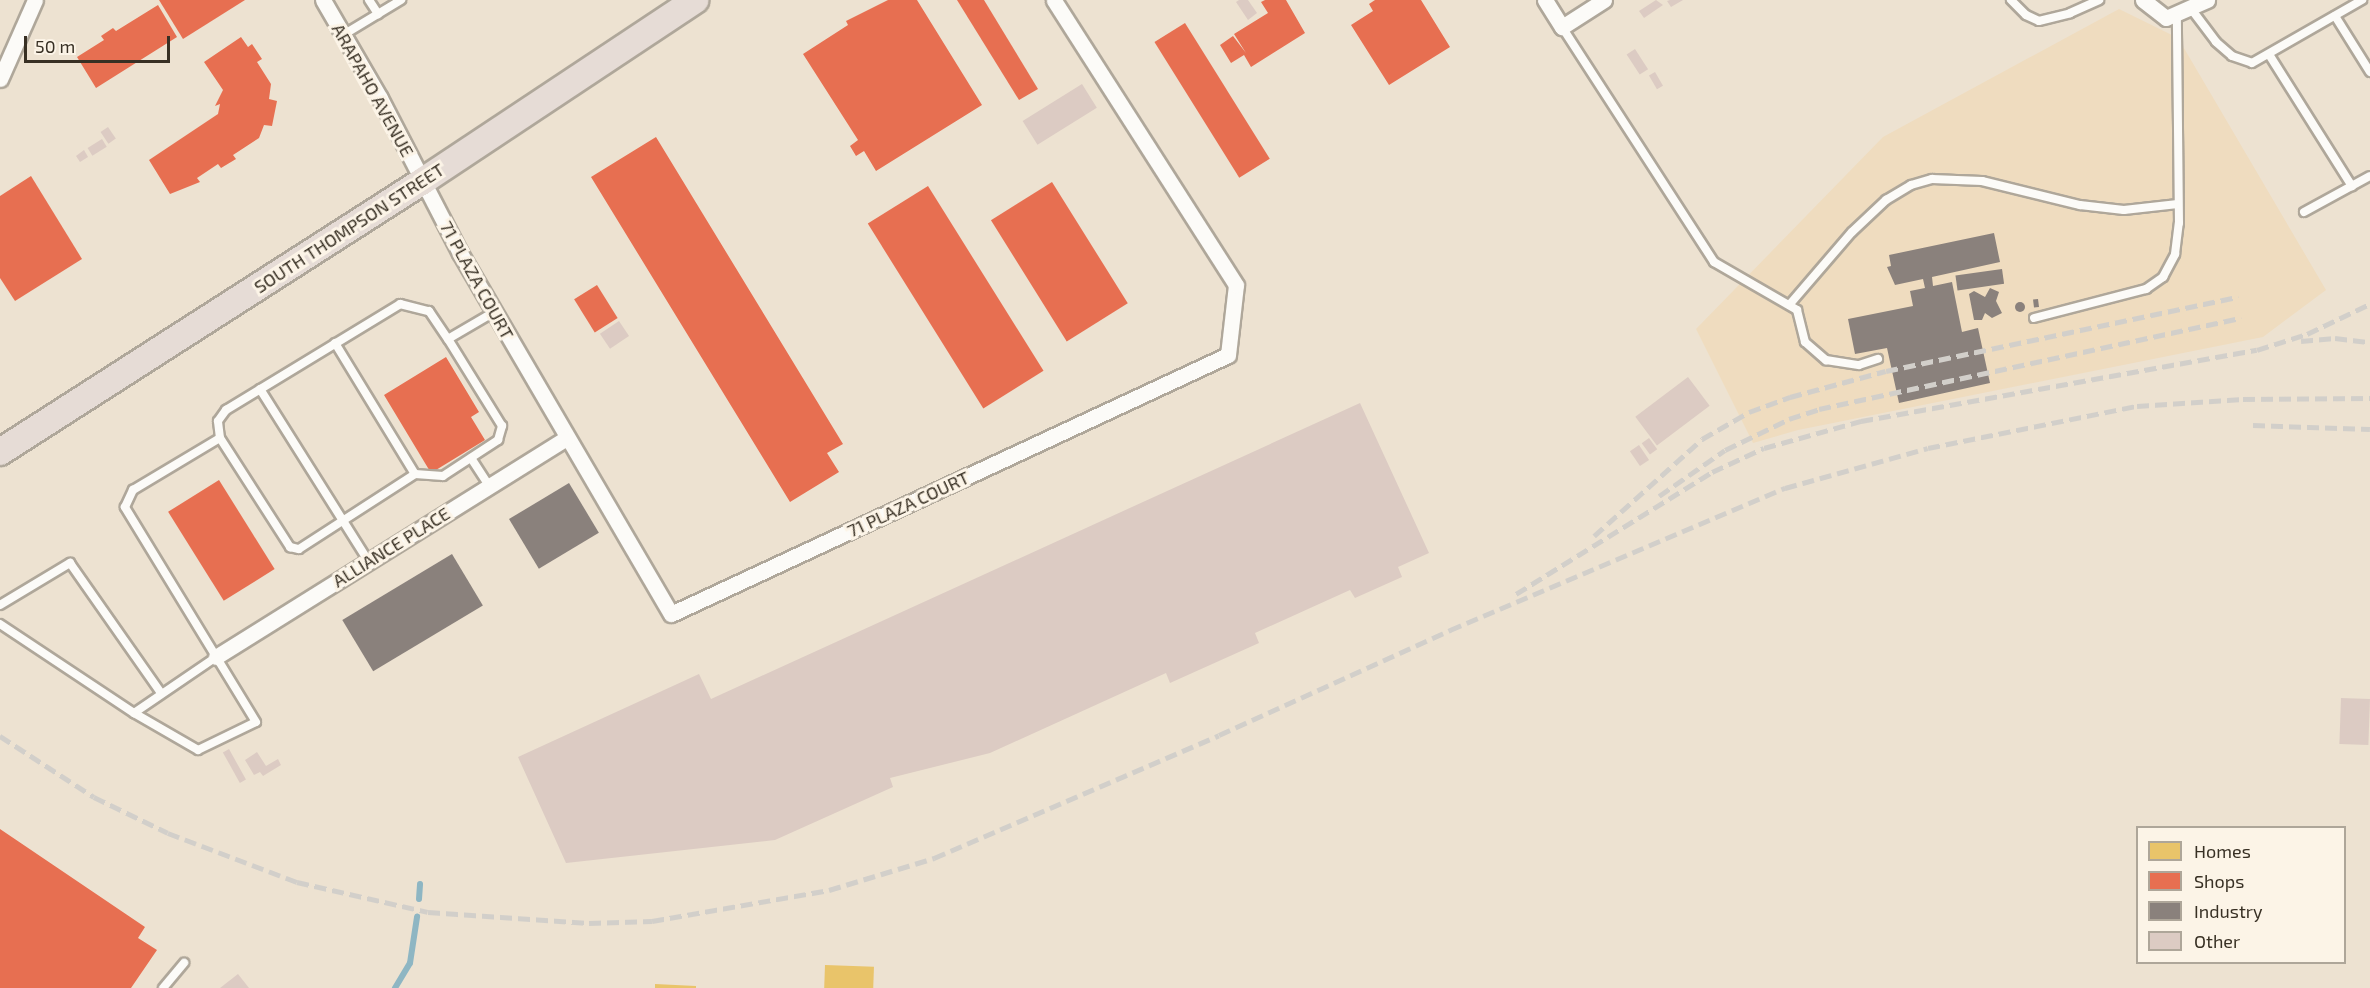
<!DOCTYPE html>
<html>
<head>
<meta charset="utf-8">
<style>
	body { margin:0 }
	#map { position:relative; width:2370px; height:988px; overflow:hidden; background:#ede2d1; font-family:"Exo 2",sans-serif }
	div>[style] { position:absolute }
	.built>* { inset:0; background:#efdcbf }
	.homes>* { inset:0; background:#e9c46a; transform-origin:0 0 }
	.shops>* { inset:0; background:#e76f51; transform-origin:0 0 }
	.industry>* { inset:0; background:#8a817c; transform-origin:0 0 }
	.round { border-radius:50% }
	.stream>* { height:6px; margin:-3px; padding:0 3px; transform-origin:3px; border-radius:3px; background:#8eb6c3 }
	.building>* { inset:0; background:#dccbc3; transform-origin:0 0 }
	.roads { filter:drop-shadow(2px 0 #afa79a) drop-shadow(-2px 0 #afa79a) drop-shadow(0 2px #afa79a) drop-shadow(0 -2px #afa79a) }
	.service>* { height:8px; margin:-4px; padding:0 4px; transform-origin:4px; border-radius:4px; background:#fcfbf8 }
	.minor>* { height:15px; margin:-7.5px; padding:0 7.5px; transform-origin:7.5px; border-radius:7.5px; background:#fcfbf8 }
	.trunk>* { height:26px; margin:-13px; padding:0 13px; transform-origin:13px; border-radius:13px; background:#e6dcd6 }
	.rail>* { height:4.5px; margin-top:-2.25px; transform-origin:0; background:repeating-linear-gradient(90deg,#d2cfca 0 12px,transparent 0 18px) }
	span { translate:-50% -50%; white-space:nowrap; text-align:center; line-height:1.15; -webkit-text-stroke:6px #fcf4e7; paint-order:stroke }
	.street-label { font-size:18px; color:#383024 }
	.legend { position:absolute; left:2136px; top:826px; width:210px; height:138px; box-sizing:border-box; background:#fcf4e7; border:2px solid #aea699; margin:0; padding:8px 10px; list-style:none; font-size:18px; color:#383024 }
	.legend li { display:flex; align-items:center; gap:12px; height:30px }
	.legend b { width:30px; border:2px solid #aea699 }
	.scale { position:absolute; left:24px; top:36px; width:146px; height:27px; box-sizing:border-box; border:3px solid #383024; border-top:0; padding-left:8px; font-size:18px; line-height:21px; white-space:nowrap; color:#383024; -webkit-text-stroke:4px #fcf4e7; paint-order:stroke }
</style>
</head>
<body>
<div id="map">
	<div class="built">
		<i style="clip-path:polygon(2119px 9px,2178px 38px,2326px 290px,2263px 337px,1798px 430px,1753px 443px,1696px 329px,1883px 137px)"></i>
	</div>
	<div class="homes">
		<i style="left:825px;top:965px;width:49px;height:23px;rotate:2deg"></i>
		<i style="clip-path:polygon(655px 984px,696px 986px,696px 988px,655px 988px)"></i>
	</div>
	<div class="shops">
		<i style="clip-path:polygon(159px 0,245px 0,183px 39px)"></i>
		<i style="clip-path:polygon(888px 0,917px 0,982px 105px,876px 171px,864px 151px,856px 156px,850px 146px,858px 140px,803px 54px,848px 25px,846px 21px)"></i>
		<i style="clip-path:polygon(957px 0,984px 0,1038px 89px,1019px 100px)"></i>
		<i style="clip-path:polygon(1265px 0,1286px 0,1305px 33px,1251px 67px,1244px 55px,1231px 63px,1220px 45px,1233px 36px,1246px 53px,1234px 34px,1268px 13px,1261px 2px)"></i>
		<i style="clip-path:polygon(1375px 0,1421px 0,1450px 47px,1389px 85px,1351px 25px,1373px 11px,1369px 4px)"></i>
		<i style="clip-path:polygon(158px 5px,177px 37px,96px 88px,77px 57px,104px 40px,101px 36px,113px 28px,116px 31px)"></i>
		<i style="left:1185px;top:23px;width:160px;height:36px;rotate:58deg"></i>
		<i style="clip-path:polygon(241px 37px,248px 47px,252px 44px,262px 59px,257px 62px,271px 84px,269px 99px,277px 101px,272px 126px,264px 125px,259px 138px,233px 155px,236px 159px,221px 168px,218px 164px,197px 178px,200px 182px,170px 194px,149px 160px,218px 114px,220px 104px,215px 106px,223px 90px,204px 62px)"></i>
		<i style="clip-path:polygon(656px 137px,843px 444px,827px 453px,839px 472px,790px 502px,591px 177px)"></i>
		<i style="clip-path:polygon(31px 176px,82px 259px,15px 301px,0 278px,0 196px)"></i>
		<i style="left:1052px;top:182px;width:143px;height:72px;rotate:58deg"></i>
		<i style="left:928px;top:186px;width:218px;height:71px;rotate:58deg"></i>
		<i style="left:597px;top:285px;width:39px;height:27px;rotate:58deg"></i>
		<i style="clip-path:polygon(446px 357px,479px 412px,471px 417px,485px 440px,431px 473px,384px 395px)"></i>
		<i style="left:219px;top:480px;width:105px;height:60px;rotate:58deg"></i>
		<i style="clip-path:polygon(0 829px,145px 927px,138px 938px,157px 950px,131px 988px,0 988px)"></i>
	</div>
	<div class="industry">
		<i style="clip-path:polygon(1994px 233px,2000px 262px,1932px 277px,1933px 286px,1952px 282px,1962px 332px,1978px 328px,1990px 383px,1899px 403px,1887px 348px,1855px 354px,1848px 319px,1913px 306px,1910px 291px,1925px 288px,1923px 279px,1895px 285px,1887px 267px,1891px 266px,1889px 255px)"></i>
		<i style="left:2002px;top:269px;width:15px;height:47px;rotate:82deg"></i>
		<i style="clip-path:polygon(1990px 288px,1999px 292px,1996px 301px,2002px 313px,1992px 318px,1985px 313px,1982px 320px,1974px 320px,1969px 294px,1974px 291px,1985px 297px)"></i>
		<i style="left:2038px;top:299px;width:8px;height:5px;rotate:83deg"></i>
		<i class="round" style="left:2015px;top:302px;width:10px;height:10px"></i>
		<i style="left:569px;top:483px;width:58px;height:70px;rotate:59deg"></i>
		<i style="left:452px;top:554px;width:60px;height:128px;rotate:59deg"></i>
	</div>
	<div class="stream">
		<i style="left:419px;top:899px;width:15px;rotate:-86deg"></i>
		<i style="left:395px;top:988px;width:29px;rotate:-59deg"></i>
		<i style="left:410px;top:963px;width:47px;rotate:-81.3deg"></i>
	</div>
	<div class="building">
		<i style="clip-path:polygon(1239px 0,1248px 0,1257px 13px,1248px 20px,1236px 2px)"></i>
		<i style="clip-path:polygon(1656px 0,1663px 5px,1644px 18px,1639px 11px)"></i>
		<i style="clip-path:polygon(1683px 0,1671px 7px,1667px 1px,1670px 0)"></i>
		<i style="left:1635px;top:49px;width:24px;height:10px;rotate:57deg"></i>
		<i style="left:1655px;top:72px;width:16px;height:7px;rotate:60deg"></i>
		<i style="left:1082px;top:84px;width:28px;height:70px;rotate:58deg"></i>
		<i style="left:108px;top:127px;width:14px;height:9px;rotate:56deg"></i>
		<i style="left:102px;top:139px;width:9px;height:17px;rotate:58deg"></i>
		<i style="clip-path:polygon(84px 150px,88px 157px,80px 162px,76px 156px)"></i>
		<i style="left:619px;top:321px;width:18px;height:23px;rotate:56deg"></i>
		<i style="left:1688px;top:377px;width:36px;height:66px;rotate:53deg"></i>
		<i style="clip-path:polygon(1360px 403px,1429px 553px,1398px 567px,1402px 577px,1355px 598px,1350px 590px,1255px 633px,1259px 643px,1170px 683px,1166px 673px,990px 753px,890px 778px,893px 787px,775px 840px,566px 863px,518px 757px,699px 674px,711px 699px)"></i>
		<i style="left:1649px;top:438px;width:14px;height:9px;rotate:54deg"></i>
		<i style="left:1639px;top:445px;width:18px;height:11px;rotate:56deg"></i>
		<i style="left:2341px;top:698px;width:29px;height:46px;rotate:2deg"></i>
		<i style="left:229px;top:749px;width:35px;height:7px;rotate:61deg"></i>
		<i style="clip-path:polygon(257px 752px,266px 766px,278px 759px,281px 765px,263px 776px,260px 772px,254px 775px,245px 760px)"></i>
		<i style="clip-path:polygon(238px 974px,249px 988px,220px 988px)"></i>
	</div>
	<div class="roads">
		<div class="service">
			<i style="left:369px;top:0;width:17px;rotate:57deg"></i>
			<i style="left:2011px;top:0;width:21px;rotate:45deg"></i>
			<i style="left:2026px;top:15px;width:14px;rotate:25deg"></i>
			<i style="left:2039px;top:21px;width:32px;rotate:-14deg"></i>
			<i style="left:2070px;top:13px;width:32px;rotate:-24deg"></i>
			<i style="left:2192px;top:10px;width:40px;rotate:53deg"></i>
			<i style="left:2216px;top:42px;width:21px;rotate:41deg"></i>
			<i style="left:2232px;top:56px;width:21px;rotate:19deg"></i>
			<i style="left:2252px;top:63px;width:127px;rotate:-29.8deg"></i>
			<i style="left:2335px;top:16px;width:66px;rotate:58deg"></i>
			<i style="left:1562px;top:27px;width:280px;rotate:57.1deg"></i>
			<i style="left:1714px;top:262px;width:96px;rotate:30deg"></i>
			<i style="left:1797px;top:310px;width:33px;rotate:76deg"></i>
			<i style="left:1805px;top:342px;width:28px;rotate:41deg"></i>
			<i style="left:1826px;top:360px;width:33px;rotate:9deg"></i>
			<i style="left:1859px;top:365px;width:20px;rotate:-18deg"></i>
			<i style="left:343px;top:35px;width:68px;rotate:-31.1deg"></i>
			<i style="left:2270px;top:56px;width:154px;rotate:57.8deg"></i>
			<i style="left:2304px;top:212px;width:75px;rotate:-28.6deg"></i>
			<i style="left:1790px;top:304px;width:95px;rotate:-49.3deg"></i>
			<i style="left:1852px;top:232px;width:47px;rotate:-43.3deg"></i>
			<i style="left:1886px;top:200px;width:29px;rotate:-31deg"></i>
			<i style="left:1911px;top:185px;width:22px;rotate:-16deg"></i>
			<i style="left:1932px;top:179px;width:50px;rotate:2.3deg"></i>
			<i style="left:1982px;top:181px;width:101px;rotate:13.8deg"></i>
			<i style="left:2080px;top:205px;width:44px;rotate:6.5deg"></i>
			<i style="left:2124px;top:210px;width:54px;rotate:-6.3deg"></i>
			<i style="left:2034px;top:318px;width:116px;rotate:-14.5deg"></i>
			<i style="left:2146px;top:289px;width:21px;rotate:-35deg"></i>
			<i style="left:2163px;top:277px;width:26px;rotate:-62deg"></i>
			<i style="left:2175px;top:254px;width:31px;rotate:-83deg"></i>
			<i style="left:2179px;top:223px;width:207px;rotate:-90.6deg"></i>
			<i style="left:335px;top:343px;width:153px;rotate:58.6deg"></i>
			<i style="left:260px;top:389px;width:204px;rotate:57.8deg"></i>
			<i style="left:220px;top:438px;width:130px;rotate:57.3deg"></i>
			<i style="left:290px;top:547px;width:9px;rotate:13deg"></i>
			<i style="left:299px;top:549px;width:138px;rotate:-32.9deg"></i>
			<i style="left:415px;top:474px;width:28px;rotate:4deg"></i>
			<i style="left:443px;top:476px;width:66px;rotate:-33.2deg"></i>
			<i style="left:498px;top:440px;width:15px;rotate:-74deg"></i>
			<i style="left:502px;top:426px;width:102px;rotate:-121.8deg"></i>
			<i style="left:471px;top:458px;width:33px;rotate:57deg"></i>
			<i style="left:0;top:605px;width:82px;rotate:-31deg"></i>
			<i style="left:70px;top:563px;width:159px;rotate:55deg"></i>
			<i style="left:0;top:624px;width:161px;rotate:33.6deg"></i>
			<i style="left:134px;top:713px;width:99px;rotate:-34.3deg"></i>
			<i style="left:134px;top:713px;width:74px;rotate:30deg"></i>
			<i style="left:198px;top:750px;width:64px;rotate:-25.8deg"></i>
			<i style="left:256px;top:722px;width:252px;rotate:-121.4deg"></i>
			<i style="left:125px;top:507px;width:19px;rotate:-65deg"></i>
			<i style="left:133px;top:490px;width:101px;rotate:-30.9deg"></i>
			<i style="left:220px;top:438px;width:17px;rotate:-97deg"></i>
			<i style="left:218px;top:421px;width:14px;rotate:-54deg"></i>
			<i style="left:226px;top:410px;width:204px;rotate:-31.3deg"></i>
			<i style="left:400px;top:304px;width:30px;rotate:14deg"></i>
			<i style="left:429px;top:311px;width:34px;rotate:56deg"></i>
			<i style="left:448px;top:339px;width:53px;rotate:-30.4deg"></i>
			<i style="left:163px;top:988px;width:33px;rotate:-50deg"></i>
		</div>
		<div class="minor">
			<i style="left:323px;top:0;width:113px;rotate:59.8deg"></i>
			<i style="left:380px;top:98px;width:174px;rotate:62.7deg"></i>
			<i style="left:460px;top:253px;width:418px;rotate:59.7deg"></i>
			<i style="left:671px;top:614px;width:614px;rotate:-24.94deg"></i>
			<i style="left:1228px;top:355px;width:70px;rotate:-83.5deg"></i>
			<i style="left:1236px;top:285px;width:338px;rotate:-122.6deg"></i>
			<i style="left:1545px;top:0;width:32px;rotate:58deg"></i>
			<i style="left:1562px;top:27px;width:50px;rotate:-32.7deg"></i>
			<i style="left:2143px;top:0;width:29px;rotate:38deg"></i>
			<i style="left:2166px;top:18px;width:45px;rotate:-23.7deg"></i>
			<i style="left:0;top:79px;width:86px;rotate:-66.1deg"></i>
			<i style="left:216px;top:657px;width:413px;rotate:-32deg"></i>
		</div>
		<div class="trunk">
			<i style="left:0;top:452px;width:502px;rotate:-32.65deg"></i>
			<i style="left:423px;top:181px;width:327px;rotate:-33.6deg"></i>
		</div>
	</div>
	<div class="rail">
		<i style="left:2301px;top:341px;width:34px;rotate:-5deg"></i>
		<i style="left:2335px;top:338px;width:35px;rotate:7deg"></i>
		<i style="left:2253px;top:425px;width:117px;rotate:2deg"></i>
		<i style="left:1659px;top:496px;width:80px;rotate:-34.9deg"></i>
		<i style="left:1725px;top:450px;width:71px;rotate:-25.8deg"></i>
		<i style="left:1789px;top:419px;width:32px;rotate:-18deg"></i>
		<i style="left:1819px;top:409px;width:432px;rotate:-12.2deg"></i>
		<i style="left:1594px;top:536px;width:145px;rotate:-41.9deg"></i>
		<i style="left:1702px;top:439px;width:54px;rotate:-29.9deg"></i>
		<i style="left:1749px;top:412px;width:44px;rotate:-20.1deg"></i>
		<i style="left:1790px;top:397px;width:99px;rotate:-15.2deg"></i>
		<i style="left:1886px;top:371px;width:360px;rotate:-11.9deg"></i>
		<i style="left:1516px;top:594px;width:231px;rotate:-31.9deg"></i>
		<i style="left:1712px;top:472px;width:57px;rotate:-24.8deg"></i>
		<i style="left:1764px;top:448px;width:101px;rotate:-15.6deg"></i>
		<i style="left:1861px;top:421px;width:402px;rotate:-10.2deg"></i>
		<i style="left:2257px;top:350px;width:52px;rotate:-17.7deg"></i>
		<i style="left:2307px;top:334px;width:70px;rotate:-25.5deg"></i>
		<i style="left:0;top:736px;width:112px;rotate:33deg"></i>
		<i style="left:94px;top:797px;width:82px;rotate:25.9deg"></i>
		<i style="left:168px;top:833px;width:138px;rotate:20.8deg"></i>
		<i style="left:297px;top:882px;width:134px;rotate:12.9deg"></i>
		<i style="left:428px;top:912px;width:161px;rotate:3.9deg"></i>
		<i style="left:589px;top:923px;width:63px;rotate:-1.8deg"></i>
		<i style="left:652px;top:921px;width:180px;rotate:-9.9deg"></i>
		<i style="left:829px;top:890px;width:110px;rotate:-16.9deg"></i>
		<i style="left:934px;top:858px;width:310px;rotate:-23.3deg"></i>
		<i style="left:1219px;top:735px;width:254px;rotate:-24.4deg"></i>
		<i style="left:1450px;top:630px;width:364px;rotate:-23deg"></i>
		<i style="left:1785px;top:488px;width:148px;rotate:-15.6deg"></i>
		<i style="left:1928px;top:448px;width:213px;rotate:-11.4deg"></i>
		<i style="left:2137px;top:406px;width:106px;rotate:-3.8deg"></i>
		<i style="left:2243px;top:399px;width:127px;rotate:-0.5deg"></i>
	</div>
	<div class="street-label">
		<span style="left:373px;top:90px;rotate:61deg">ARAPAHO AVENUE</span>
		<span style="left:349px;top:228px;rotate:-33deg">SOUTH THOMPSON STREET</span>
		<span style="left:477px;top:280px;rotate:61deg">71 PLAZA COURT</span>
		<span style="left:908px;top:504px;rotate:-25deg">71 PLAZA COURT</span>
		<span style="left:391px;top:547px;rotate:-32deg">ALLIANCE PLACE</span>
	</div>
	<ul class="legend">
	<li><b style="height:16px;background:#e9c46a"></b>Homes</li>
	<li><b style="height:16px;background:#e76f51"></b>Shops</li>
	<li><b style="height:16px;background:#8a817c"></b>Industry</li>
	<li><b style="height:16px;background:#dccbc3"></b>Other</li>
	</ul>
	<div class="scale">50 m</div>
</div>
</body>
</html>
